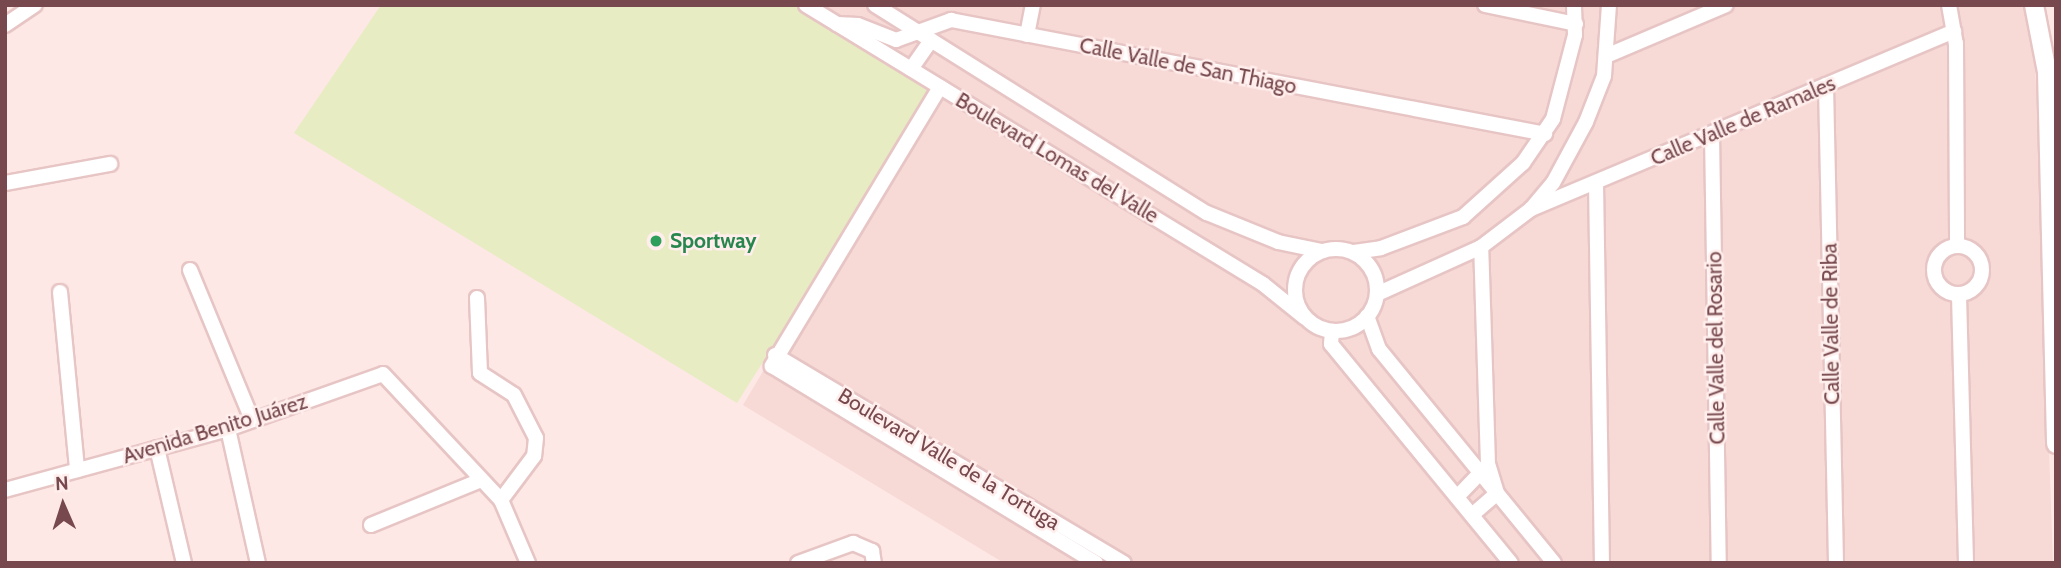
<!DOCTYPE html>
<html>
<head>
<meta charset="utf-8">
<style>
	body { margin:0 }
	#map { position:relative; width:2061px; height:568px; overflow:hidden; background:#fde8e5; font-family:Cabin,sans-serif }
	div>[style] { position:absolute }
	.residential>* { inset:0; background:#f7d9d6 }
	.green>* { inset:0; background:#e7ecc2 }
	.roads { filter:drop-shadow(2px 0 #e7c5c5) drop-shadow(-2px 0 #e7c5c5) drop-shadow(0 2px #e7c5c5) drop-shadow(0 -2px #e7c5c5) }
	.minor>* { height:14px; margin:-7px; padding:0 7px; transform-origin:7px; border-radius:7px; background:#fff }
	.minor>.ring { margin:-7px; padding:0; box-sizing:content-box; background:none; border:14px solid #fff; border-radius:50% }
	.tertiary>* { height:18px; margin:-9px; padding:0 9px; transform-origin:9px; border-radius:9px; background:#fff }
	.dots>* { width:19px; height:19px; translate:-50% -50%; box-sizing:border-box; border:4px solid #ffeeec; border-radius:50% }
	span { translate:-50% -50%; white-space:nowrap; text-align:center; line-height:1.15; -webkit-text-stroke:5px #ffeeec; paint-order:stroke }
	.street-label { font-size:21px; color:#77494e }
	.leisure-label { font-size:21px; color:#27864d; font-weight:700 }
	.left { translate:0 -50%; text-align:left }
	.frame { position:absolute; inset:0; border:7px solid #77494e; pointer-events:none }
	.north { position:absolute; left:28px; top:470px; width:70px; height:70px; -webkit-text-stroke:5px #ffeeec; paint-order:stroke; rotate:357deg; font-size:19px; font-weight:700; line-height:28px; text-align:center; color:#77494e }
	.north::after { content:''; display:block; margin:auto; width:24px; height:32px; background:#77494e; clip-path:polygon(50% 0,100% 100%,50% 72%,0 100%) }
</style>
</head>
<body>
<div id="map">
	<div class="residential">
		<i style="clip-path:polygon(787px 5px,2023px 5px,2034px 32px,2053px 563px,1004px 563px,743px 405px,930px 92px)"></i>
	</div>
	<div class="green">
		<i style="clip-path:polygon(381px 5px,797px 5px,934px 91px,737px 403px,294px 133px)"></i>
	</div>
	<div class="roads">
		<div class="minor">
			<i style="left:806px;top:5px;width:535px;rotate:31.4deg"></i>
			<i style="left:1263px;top:284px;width:53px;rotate:38.8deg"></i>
			<i style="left:875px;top:5px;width:392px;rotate:32.1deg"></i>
			<i style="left:1207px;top:213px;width:77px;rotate:22.2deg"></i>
			<i style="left:1278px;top:242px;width:45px;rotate:11.6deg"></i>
			<i style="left:1485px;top:5px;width:93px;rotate:11.8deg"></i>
			<i style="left:1949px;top:5px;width:39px;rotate:80deg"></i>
			<i style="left:1956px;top:43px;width:203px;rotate:89.7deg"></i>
			<i style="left:837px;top:24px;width:21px;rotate:3deg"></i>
			<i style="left:858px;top:25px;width:41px;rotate:21.5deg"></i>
			<i style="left:896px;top:40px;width:59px;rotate:-20deg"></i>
			<i style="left:951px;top:20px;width:605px;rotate:10.86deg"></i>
			<i style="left:5px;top:25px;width:36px;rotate:-34deg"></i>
			<i style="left:1027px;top:35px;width:31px;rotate:-79deg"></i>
			<i style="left:1606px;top:56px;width:130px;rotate:-23deg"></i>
			<i style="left:911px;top:69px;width:35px;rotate:-55deg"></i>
			<i style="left:1826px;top:85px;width:478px;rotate:88.8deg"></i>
			<i style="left:940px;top:87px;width:326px;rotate:121.1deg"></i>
			<i style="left:772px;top:366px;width:379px;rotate:31.3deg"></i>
			<i style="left:1712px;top:134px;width:429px;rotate:89.1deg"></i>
			<i style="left:5px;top:183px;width:107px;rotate:-10.3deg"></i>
			<i style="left:1596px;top:183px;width:380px;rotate:89.1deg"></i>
			<i style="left:1531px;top:209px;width:459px;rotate:-22.8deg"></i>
			<i class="ring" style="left:1934px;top:246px;width:34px;height:34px"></i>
			<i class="ring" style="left:1295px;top:249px;width:68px;height:68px"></i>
			<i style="left:1354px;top:252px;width:27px;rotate:-8deg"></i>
			<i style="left:1381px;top:248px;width:88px;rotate:-20.7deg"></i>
			<i style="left:1463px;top:217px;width:81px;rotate:-42deg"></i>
			<i style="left:1523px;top:163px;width:53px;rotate:-55.7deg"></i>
			<i style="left:1553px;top:119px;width:87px;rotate:-75.3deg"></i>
			<i style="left:1575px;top:35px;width:30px;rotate:-92deg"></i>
			<i style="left:190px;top:270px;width:162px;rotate:67.5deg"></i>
			<i style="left:60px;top:292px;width:179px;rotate:84.5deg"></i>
			<i style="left:1377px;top:294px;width:114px;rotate:-24.3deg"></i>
			<i style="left:1481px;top:247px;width:63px;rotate:-37.2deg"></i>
			<i style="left:1531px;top:209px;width:34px;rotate:-50deg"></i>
			<i style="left:1553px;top:183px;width:69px;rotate:-61.6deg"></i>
			<i style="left:1586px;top:122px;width:49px;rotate:-68.6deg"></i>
			<i style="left:1604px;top:76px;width:71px;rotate:-86deg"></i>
			<i style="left:1959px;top:295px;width:268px;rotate:88.5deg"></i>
			<i style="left:477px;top:298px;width:75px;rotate:87.7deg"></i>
			<i style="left:480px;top:373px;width:40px;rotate:32.9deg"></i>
			<i style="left:514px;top:395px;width:48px;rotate:62.9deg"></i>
			<i style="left:536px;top:438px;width:18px;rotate:96deg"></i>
			<i style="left:534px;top:456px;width:55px;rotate:126.9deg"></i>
			<i style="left:1367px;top:316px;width:35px;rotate:70deg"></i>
			<i style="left:1379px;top:349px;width:276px;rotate:50.7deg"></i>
			<i style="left:1332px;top:332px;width:12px;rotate:95deg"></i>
			<i style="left:1331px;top:344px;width:283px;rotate:50.6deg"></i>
			<i style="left:775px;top:355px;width:406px;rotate:30.8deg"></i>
			<i style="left:228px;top:429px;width:137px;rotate:77.4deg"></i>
			<i style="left:157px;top:448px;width:118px;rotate:76.8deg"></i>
			<i style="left:5px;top:490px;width:231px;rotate:-15.3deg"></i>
			<i style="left:228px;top:429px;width:164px;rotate:-19.5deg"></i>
			<i style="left:383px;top:374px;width:173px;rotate:46.9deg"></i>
			<i style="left:501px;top:500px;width:69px;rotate:66.8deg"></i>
			<i style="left:1457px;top:497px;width:40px;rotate:-46deg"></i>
			<i style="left:1472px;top:515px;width:33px;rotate:-41deg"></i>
			<i style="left:1497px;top:493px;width:30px;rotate:-107deg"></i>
			<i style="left:1488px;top:464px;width:217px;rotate:-91.8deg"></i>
			<i style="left:371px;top:525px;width:119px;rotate:-22.2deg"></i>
			<i style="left:798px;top:563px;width:59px;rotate:-20deg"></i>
			<i style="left:853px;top:543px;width:21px;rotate:23deg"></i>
			<i style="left:872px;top:551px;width:12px;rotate:81deg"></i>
		</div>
		<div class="tertiary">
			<i style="left:2034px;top:5px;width:68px;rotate:79deg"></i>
			<i style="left:2047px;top:72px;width:372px;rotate:88.6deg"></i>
		</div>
	</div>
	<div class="dots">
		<i style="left:656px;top:241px;background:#2e9e5b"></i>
	</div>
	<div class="street-label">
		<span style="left:1188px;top:66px;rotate:11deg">Calle Valle de San Thiago</span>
		<span style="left:1743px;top:121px;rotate:-23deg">Calle Valle de Ramales</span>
		<span style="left:1057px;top:158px;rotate:31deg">Boulevard Lomas del Valle</span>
		<span style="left:1831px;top:324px;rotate:-91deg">Calle Valle de Riba</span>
		<span style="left:1716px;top:348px;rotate:-91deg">Calle Valle del Rosario</span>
		<span style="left:215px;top:429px;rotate:-17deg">Avenida Benito Juárez</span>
		<span style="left:949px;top:459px;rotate:31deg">Boulevard Valle de la Tortuga</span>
	</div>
	<div class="leisure-label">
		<span class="left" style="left:670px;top:241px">Sportway</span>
	</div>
	<div class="frame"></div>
	<div class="north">N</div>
</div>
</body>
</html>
